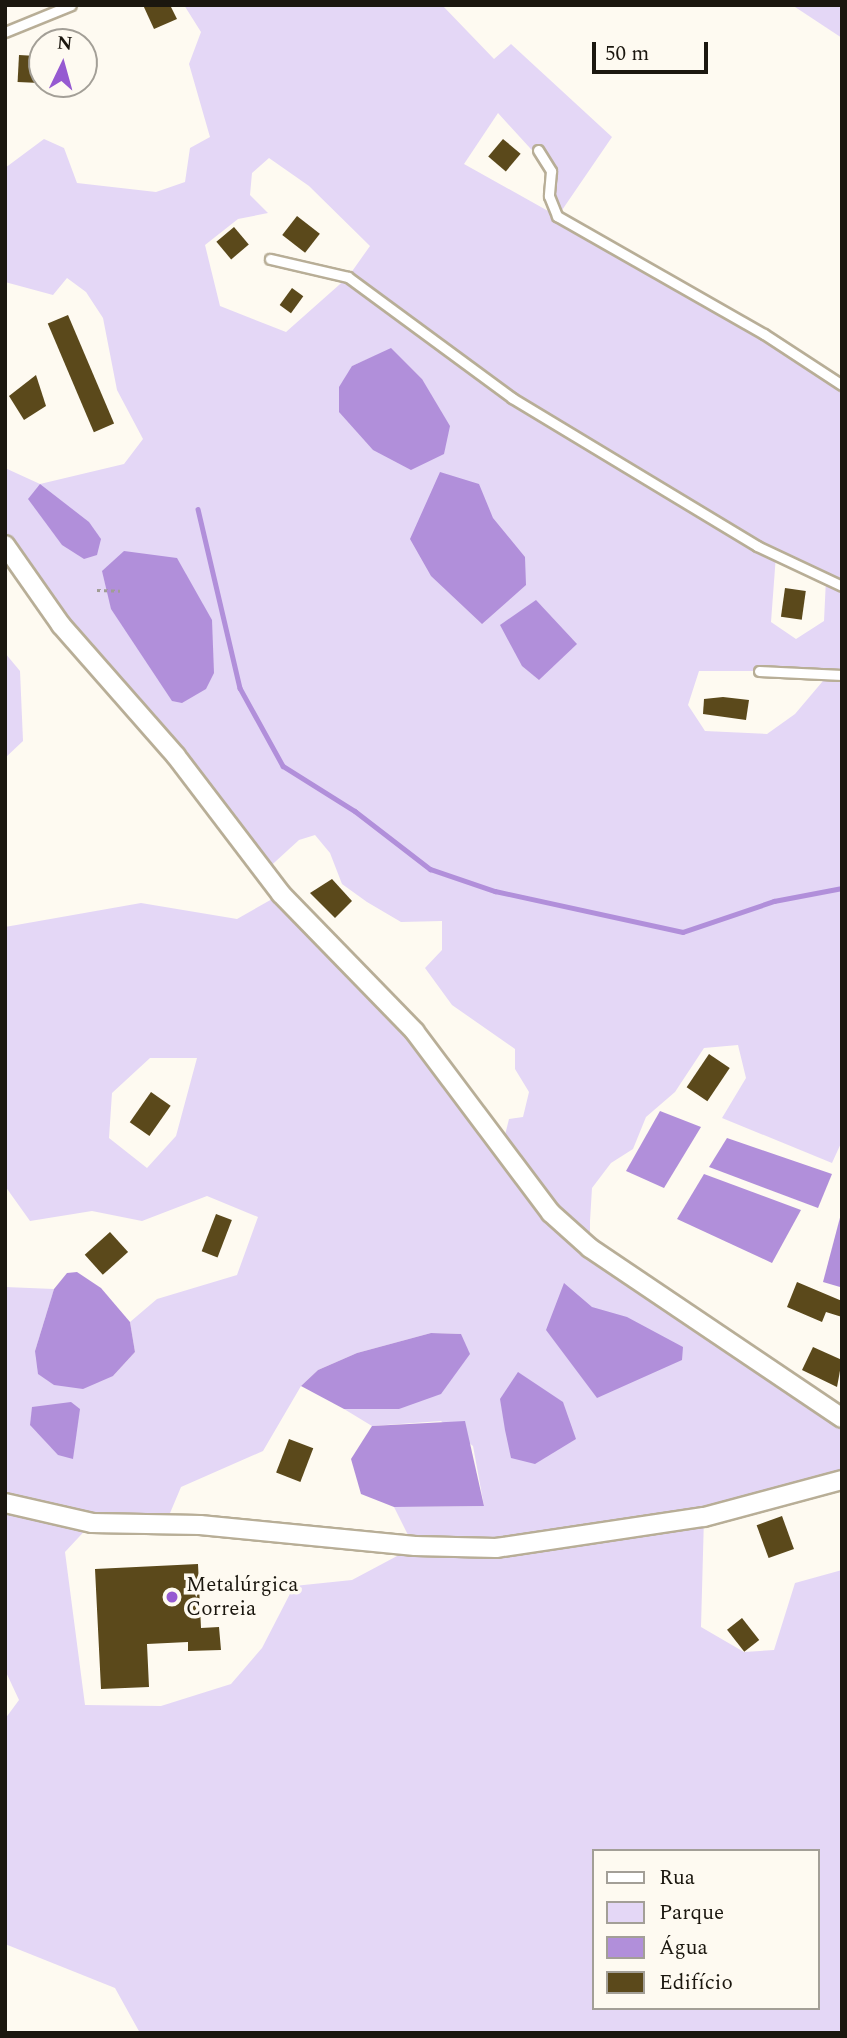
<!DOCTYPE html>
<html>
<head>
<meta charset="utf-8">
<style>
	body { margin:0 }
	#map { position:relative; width:847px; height:2038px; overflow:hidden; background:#fefaf1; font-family:Spectral,serif }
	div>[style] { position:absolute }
	.green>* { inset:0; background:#e4d7f6 }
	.water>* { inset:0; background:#b18fda }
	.stream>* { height:4.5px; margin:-2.25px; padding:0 2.25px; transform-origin:2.25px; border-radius:2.25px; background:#b18fda }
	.building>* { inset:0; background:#5b491b; transform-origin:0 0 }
	.path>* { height:2.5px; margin-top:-1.25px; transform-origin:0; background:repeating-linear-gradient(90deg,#a19d95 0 3.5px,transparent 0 7px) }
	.roads { filter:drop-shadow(2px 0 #b8ae97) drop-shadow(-2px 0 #b8ae97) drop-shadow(0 2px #b8ae97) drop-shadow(0 -2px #b8ae97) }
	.service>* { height:9px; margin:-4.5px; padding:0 4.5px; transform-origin:4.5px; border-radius:4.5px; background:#fff }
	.minor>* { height:18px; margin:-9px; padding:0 9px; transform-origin:9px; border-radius:9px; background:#fff }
	.dots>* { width:19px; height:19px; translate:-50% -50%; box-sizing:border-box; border:4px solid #fefaf1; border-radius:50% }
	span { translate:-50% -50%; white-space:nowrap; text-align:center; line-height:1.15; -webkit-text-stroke:7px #fefaf1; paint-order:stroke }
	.poi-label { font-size:21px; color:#1b170f }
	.left { translate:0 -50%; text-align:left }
	.frame { position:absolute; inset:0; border:7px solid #1b170f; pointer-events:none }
	.legend { position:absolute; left:592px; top:1849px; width:228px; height:161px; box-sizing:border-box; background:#fefaf1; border:2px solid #a39f97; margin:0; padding:9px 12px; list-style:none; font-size:21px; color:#1b170f }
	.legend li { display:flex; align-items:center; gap:14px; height:35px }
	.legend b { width:35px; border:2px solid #a39f97 }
	.north { position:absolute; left:28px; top:28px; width:70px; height:70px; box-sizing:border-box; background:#fefaf1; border:2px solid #a39f97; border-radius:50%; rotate:5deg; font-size:19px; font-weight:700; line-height:28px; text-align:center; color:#1b170f }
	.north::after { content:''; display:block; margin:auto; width:24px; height:32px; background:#965ad1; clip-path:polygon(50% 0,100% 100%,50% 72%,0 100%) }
	.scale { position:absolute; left:592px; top:42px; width:116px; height:32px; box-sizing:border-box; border:4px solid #1b170f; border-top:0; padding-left:9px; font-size:21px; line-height:24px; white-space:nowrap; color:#1b170f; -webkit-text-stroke:5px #fefaf1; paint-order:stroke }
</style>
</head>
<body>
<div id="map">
	<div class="green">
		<i style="clip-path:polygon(evenodd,184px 5px,442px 5px,494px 59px,511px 44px,612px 137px,558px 216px,842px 385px,842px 1141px,832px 1163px,722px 1118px,746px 1078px,738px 1045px,704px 1048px,675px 1092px,646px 1117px,633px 1149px,611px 1163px,592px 1188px,590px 1221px,590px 1248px,842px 1418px,842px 1480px,704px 1517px,701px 1627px,744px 1652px,774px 1650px,795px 1583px,842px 1570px,842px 2033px,140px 2033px,115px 1988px,5px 1944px,5px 1719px,19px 1700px,5px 1670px,5px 1287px,54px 1289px,35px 1351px,113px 1376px,135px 1352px,130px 1322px,157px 1299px,237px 1275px,258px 1217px,207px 1196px,142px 1221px,92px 1211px,30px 1221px,5px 1186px,5px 927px,141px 903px,237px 919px,281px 894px,503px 1143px,509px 1119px,523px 1117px,529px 1092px,515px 1069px,515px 1049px,452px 1005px,425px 968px,442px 950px,442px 921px,401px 922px,367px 902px,342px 884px,330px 853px,315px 835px,299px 840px,264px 872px,5px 545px,5px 468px,40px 484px,124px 464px,143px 439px,117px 390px,103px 318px,86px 292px,67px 278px,53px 295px,5px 282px,5px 168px,44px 139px,64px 148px,77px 183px,156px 192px,185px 182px,190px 148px,210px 137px,189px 64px,201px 32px,184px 5px,498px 113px,551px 171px,549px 196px,557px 216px,464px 164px,498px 113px,184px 5px,269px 158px,309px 186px,370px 246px,348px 277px,286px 332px,220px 306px,205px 245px,238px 219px,268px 213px,250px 195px,252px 173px,269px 158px,184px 5px,391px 349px,422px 379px,352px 366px,391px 349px,184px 5px,776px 555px,826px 579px,824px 621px,796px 639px,771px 622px,776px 555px,184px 5px,699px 671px,759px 671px,828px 675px,795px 714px,767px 734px,705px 731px,688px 705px,699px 671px,184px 5px,150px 1058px,197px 1058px,176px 1136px,147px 1168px,109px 1138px,112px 1093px,150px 1058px,184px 5px,431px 1333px,461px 1334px,399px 1409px,344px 1409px,372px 1426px,441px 1421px,473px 1446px,484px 1506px,394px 1507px,414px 1547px,352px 1580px,294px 1586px,262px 1648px,231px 1684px,161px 1706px,85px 1705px,65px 1552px,92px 1523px,165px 1525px,181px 1487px,263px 1451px,301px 1386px,318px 1370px,357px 1353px,431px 1333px,184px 5px,593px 1851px,817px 1851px,817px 2008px,593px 2008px,593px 1851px)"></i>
		<i style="clip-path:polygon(792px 5px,842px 5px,842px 38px)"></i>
		<i style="clip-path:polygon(5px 653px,20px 671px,23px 741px,5px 758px)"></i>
	</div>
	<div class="water">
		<i style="clip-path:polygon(391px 348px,422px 379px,450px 426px,444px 454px,411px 470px,373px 450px,339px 412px,339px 387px,352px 366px)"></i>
		<i style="clip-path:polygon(440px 472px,479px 484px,493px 518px,525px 557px,526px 585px,482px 624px,431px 576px,410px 539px)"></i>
		<i style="clip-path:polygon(40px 484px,89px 522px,101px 539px,97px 555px,84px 559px,62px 545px,28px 499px)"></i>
		<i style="clip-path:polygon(124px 551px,177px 558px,212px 620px,214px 673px,206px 689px,182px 703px,172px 701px,111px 609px,102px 571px)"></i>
		<i style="clip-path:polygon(536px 600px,577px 644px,539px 680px,522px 666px,500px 625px)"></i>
		<i style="clip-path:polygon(660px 1111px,701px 1127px,664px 1188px,626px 1171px)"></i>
		<i style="clip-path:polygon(727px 1138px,832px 1174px,818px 1208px,709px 1167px)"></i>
		<i style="clip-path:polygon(704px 1174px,801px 1210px,772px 1263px,677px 1219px)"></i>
		<i style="clip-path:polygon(842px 1210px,842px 1284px,840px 1287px,823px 1282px)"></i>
		<i style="clip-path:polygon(77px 1272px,101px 1288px,130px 1322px,135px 1352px,113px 1376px,83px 1389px,54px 1385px,38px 1374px,35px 1351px,54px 1289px,67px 1273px)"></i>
		<i style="clip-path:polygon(564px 1283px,592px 1307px,627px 1317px,683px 1347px,682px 1360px,597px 1398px,546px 1330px)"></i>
		<i style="clip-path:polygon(431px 1333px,461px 1334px,470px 1354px,441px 1394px,399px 1409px,344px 1409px,301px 1386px,318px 1370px,357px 1353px)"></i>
		<i style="clip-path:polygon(518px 1372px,563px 1402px,576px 1439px,535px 1464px,511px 1458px,505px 1430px,500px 1399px)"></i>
		<i style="clip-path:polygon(71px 1402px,80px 1409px,73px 1459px,58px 1455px,30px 1425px,32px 1407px)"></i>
		<i style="clip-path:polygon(465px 1421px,484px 1506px,394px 1507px,361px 1494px,351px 1459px,372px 1426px)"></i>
	</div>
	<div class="stream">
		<i style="left:198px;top:509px;width:184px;rotate:76.8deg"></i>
		<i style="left:240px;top:688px;width:89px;rotate:61.1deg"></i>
		<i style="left:283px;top:766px;width:85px;rotate:32deg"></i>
		<i style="left:355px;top:811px;width:95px;rotate:37.7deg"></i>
		<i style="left:430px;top:869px;width:69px;rotate:18.7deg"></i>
		<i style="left:495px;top:891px;width:192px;rotate:12.3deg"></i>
		<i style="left:683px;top:932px;width:96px;rotate:-18.8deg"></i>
		<i style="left:774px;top:901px;width:69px;rotate:-10.8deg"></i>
	</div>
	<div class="building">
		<i style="clip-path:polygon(143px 5px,170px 5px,177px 19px,154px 29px)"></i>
		<i style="left:19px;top:55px;width:22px;height:27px;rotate:3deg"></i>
		<i style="left:503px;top:139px;width:23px;height:23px;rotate:40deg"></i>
		<i style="left:297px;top:216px;width:29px;height:24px;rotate:38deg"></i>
		<i style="left:234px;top:227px;width:23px;height:23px;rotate:50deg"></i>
		<i style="left:292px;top:288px;width:14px;height:21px;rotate:36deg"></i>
		<i style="left:68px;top:315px;width:118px;height:22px;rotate:67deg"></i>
		<i style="clip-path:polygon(36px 375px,46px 406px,24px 420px,9px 396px)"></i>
		<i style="left:785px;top:588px;width:21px;height:29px;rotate:8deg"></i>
		<i style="clip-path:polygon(723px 697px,749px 700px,746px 720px,703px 714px,704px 699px)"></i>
		<i style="clip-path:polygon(332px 879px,352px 901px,335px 918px,310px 893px)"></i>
		<i style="left:709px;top:1054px;width:25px;height:40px;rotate:34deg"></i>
		<i style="left:151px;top:1092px;width:24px;height:37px;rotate:35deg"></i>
		<i style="left:216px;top:1214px;width:17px;height:40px;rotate:21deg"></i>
		<i style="left:110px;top:1232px;width:27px;height:34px;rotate:48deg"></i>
		<i style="clip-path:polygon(797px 1282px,842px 1301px,842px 1317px,826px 1312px,822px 1322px,787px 1307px)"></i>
		<i style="clip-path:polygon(813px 1347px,842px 1360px,837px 1387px,802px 1370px)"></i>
		<i style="left:289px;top:1439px;width:26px;height:36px;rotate:21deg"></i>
		<i style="left:782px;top:1516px;width:35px;height:27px;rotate:70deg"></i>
		<i style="clip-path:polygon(198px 1564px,201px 1628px,219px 1627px,221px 1650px,188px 1651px,188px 1642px,147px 1644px,149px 1687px,101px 1689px,95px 1569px)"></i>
		<i style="left:742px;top:1618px;width:28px;height:19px;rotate:52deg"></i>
	</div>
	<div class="path">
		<i style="left:97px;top:590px;width:23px;rotate:2deg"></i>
	</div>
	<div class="roads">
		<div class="service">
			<i style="left:5px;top:32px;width:71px;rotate:-22.2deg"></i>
			<i style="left:538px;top:150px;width:25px;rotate:58deg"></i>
			<i style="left:551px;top:171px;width:25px;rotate:95deg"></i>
			<i style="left:549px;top:196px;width:22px;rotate:68deg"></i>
			<i style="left:557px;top:216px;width:238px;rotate:29.7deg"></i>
			<i style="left:764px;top:334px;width:93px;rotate:33.2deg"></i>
			<i style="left:270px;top:259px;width:80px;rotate:13deg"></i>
			<i style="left:348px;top:277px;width:204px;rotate:36.4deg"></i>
			<i style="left:512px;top:398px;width:286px;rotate:31.1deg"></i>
			<i style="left:757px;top:546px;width:94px;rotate:25.2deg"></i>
			<i style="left:759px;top:671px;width:83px;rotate:2.8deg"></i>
		</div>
		<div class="minor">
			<i style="left:5px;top:545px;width:98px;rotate:55deg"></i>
			<i style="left:61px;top:625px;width:174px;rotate:48.7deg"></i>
			<i style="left:176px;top:756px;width:173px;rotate:52.7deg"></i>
			<i style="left:281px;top:894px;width:192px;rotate:45.8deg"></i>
			<i style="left:415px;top:1032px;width:226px;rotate:53.1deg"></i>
			<i style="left:551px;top:1213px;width:52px;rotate:41.9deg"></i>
			<i style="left:590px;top:1248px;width:304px;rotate:34deg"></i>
			<i style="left:5px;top:1503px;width:89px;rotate:12.9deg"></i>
			<i style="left:92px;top:1523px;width:108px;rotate:1.1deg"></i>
			<i style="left:200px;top:1525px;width:216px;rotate:5.6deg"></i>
			<i style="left:415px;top:1546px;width:81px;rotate:1.4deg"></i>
			<i style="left:496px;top:1548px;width:210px;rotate:-8.5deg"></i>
			<i style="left:704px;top:1517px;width:143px;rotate:-15deg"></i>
		</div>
	</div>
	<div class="dots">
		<i style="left:172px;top:1597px;background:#965ad1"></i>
	</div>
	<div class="poi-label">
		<span class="left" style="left:186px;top:1597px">Metalúrgica<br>Correia</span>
	</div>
	<div class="frame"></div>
	<ul class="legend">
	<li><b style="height:9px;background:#fff"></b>Rua</li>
	<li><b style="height:19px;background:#e4d7f6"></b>Parque</li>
	<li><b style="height:19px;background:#b18fda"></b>Água</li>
	<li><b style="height:19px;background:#5b491b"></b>Edifício</li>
	</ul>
	<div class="north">N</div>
	<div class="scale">50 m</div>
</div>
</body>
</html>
